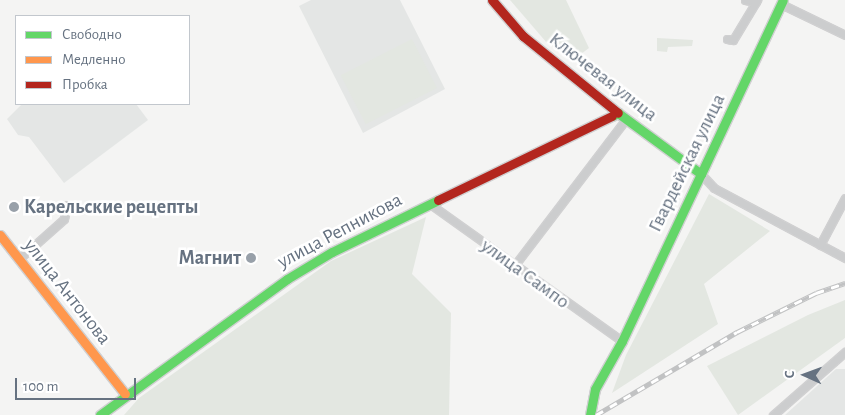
<!DOCTYPE html>
<html>
<head>
<meta charset="utf-8">
<style>
	body { margin:0 }
	#map { position:relative; width:845px; height:415px; overflow:hidden; background:#f4f4f3; font-family:"Alegreya Sans",sans-serif }
	div>[style] { position:absolute }
	.built>* { inset:0; background:#e4e6e5 }
	.green>* { inset:0; background:#e3e7e1; transform-origin:0 0 }
	.roads { filter:drop-shadow(1px 0 #d0d0d1) drop-shadow(-1px 0 #d0d0d1) drop-shadow(0 1px #d0d0d1) drop-shadow(0 -1px #d0d0d1) }
	.street>* { height:7px; margin:-3.5px; padding:0 3.5px; transform-origin:3.5px; border-radius:3.5px; background:#cccdce }
	.fast>* { height:9px; margin:-4.5px; padding:0 4.5px; transform-origin:4.5px; border-radius:4.5px; background:#63d668 }
	.slow>* { height:9px; margin:-4.5px; padding:0 4.5px; transform-origin:4.5px; border-radius:4.5px; background:#ff974d }
	.jam>* { height:9px; margin:-4.5px; padding:0 4.5px; transform-origin:4.5px; border-radius:4.5px; background:#b3261e }
	.rail>* { height:4.5px; margin-top:-2.25px; transform-origin:0; background:repeating-linear-gradient(90deg,#fff 0 8px,#c1c2c3 0 16px); box-sizing:border-box; border-block:1px solid #c1c2c3 }
	.dots>* { width:14px; height:14px; translate:-50% -50%; box-sizing:border-box; border:2px solid #fff; border-radius:50% }
	span { translate:-50% -50%; white-space:nowrap; text-align:center; line-height:1.15; -webkit-text-stroke:5px #fff; paint-order:stroke }
	.street-label { font-size:20px; color:#667281 }
	.poi-label { font-size:20px; color:#667281; font-weight:700 }
	.left { translate:0 -50%; text-align:left }
	.right { translate:-100% -50%; text-align:right }
	.legend { position:absolute; left:15px; top:15px; width:175px; height:90px; box-sizing:border-box; background:#fff; border:1px solid #c2c7cd; margin:0; padding:6px 9px; list-style:none; font-size:15px; color:#667281 }
	.legend li { display:flex; align-items:center; gap:10px; height:25px }
	.legend b { width:25px; border:1px solid #c2c7cd }
	.north { position:absolute; left:780px; top:350px; width:50px; height:50px; -webkit-text-stroke:4px #fff; paint-order:stroke; rotate:272deg; font-size:14px; font-weight:700; line-height:20px; text-align:center; color:#667281 }
	.north::after { content:''; display:block; margin:auto; width:18px; height:22px; background:#667281; clip-path:polygon(50% 0,100% 100%,50% 72%,0 100%) }
	.scale { position:absolute; left:15px; top:378px; width:121px; height:22px; box-sizing:border-box; border:2px solid #667281; border-top:0; padding-left:6px; font-size:15px; line-height:18px; white-space:nowrap; color:#667281; -webkit-text-stroke:4px #fff; paint-order:stroke }
</style>
</head>
<body>
<div id="map">
	<div class="built">
		<i style="clip-path:polygon(311px 0,400px 0,445px 89px,363px 133px,299px 6px)"></i>
		<i style="clip-path:polygon(22px 104px,136px 104px,148px 120px,64px 183px,29px 137px,18px 135px,7px 119px)"></i>
		<i style="clip-path:polygon(836px 369px,845px 369px,845px 415px,785px 415px)"></i>
	</div>
	<div class="green">
		<i style="clip-path:polygon(510px 0,566px 0,589px 48px,573px 60px,547px 43px)"></i>
		<i style="clip-path:polygon(657px 38px,693px 40px,692px 46px,668px 47px,667px 52px,657px 51px)"></i>
		<i style="left:412px;top:39px;width:55px;height:80px;rotate:63deg"></i>
		<i style="clip-path:polygon(709px 194px,770px 231px,704px 284px,718px 324px,612px 393px,626px 355px)"></i>
		<i style="clip-path:polygon(426px 217px,412px 274px,451px 313px,449px 415px,124px 415px,139px 398px,331px 261px)"></i>
		<i style="clip-path:polygon(845px 300px,845px 338px,738px 415px,707px 366px,808px 315px)"></i>
	</div>
	<div class="roads">
		<div class="street">
			<i style="left:745px;top:0;width:11px;rotate:10deg"></i>
			<i style="left:781px;top:4px;width:71px;rotate:25.8deg"></i>
			<i style="left:727px;top:39px;width:6px;rotate:9deg"></i>
			<i style="left:733px;top:40px;width:47px;rotate:-59deg"></i>
			<i style="left:701px;top:174px;width:19px;rotate:47deg"></i>
			<i style="left:714px;top:188px;width:149px;rotate:28.1deg"></i>
			<i style="left:430px;top:204px;width:236px;rotate:35.5deg"></i>
			<i style="left:820px;top:245px;width:53px;rotate:-62deg"></i>
			<i style="left:19px;top:259px;width:60px;rotate:-41.6deg"></i>
			<i style="left:64px;top:219px;width:14px;rotate:-78deg"></i>
			<i style="left:514px;top:266px;width:185px;rotate:-52.7deg"></i>
			<i style="left:773px;top:415px;width:96px;rotate:-41.2deg"></i>
		</div>
		<div class="fast">
			<i style="left:612px;top:116px;width:7px;rotate:-27deg"></i>
			<i style="left:618px;top:113px;width:103px;rotate:36.3deg"></i>
			<i style="left:701px;top:174px;width:192px;rotate:-64.8deg"></i>
			<i style="left:100px;top:415px;width:231px;rotate:-36deg"></i>
			<i style="left:287px;top:279px;width:52px;rotate:-31deg"></i>
			<i style="left:332px;top:252px;width:118px;rotate:-26.1deg"></i>
			<i style="left:590px;top:415px;width:26px;rotate:-79deg"></i>
			<i style="left:595px;top:389px;width:55px;rotate:-60.6deg"></i>
			<i style="left:622px;top:341px;width:185px;rotate:-64.7deg"></i>
		</div>
		<div class="slow">
			<i style="left:0;top:235px;width:202px;rotate:51.8deg"></i>
		</div>
		<div class="jam">
			<i style="left:492px;top:0;width:48px;rotate:49.3deg"></i>
			<i style="left:523px;top:36px;width:122px;rotate:39deg"></i>
			<i style="left:438px;top:200px;width:193px;rotate:-25.8deg"></i>
		</div>
	</div>
	<div class="rail">
		<i style="left:596px;top:415px;width:164px;rotate:-30.5deg"></i>
		<i style="left:737px;top:332px;width:88px;rotate:-26.3deg"></i>
		<i style="left:816px;top:293px;width:31px;rotate:-19deg"></i>
	</div>
	<div class="dots">
		<i style="left:14px;top:207px;background:#98a0a9"></i>
		<i style="left:251px;top:258px;background:#98a0a9"></i>
	</div>
	<div class="street-label">
		<span style="left:603px;top:77px;rotate:38deg">Ключевая улица</span>
		<span style="left:687px;top:163px;rotate:-64deg">Гвардейская улица</span>
		<span style="left:340px;top:231px;rotate:-28deg">улица Репникова</span>
		<span style="left:525px;top:274px;rotate:36deg">улица Сампо</span>
		<span style="left:67px;top:292px;rotate:52deg">улица Антонова</span>
	</div>
	<div class="poi-label">
		<span class="left" style="left:24px;top:207px">Карельские рецепты</span>
		<span class="right" style="left:241px;top:258px">Магнит</span>
	</div>
	<ul class="legend">
	<li><b style="height:6px;background:#63d668"></b>Свободно</li>
	<li><b style="height:6px;background:#ff974d"></b>Медленно</li>
	<li><b style="height:6px;background:#b3261e"></b>Пробка</li>
	</ul>
	<div class="north">С</div>
	<div class="scale">100 m</div>
</div>
</body>
</html>
